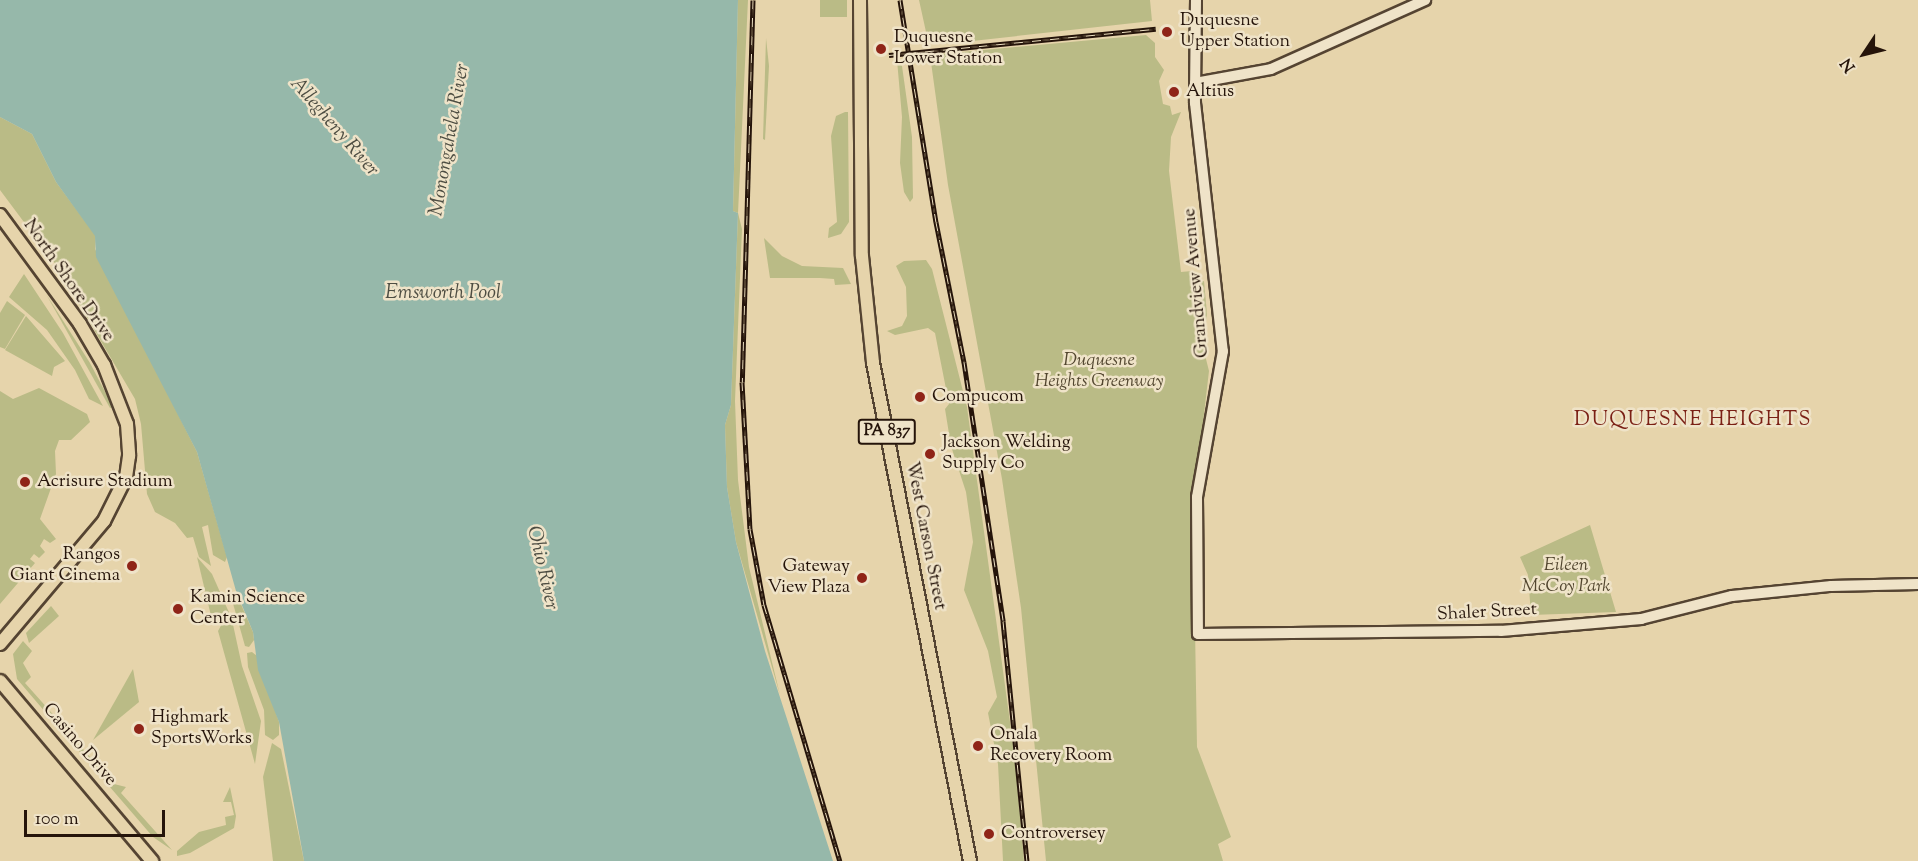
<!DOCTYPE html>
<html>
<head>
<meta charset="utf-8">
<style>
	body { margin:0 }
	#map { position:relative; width:1918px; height:861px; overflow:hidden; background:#e6d4ab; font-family:"Sorts Mill Goudy",serif }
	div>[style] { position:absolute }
	.green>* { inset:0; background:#babb86; transform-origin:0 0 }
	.water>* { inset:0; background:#96b8aa }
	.roads { filter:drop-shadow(2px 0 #554432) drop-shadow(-2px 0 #554432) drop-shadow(0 2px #554432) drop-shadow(0 -2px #554432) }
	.minor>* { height:10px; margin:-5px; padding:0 5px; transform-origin:5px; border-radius:5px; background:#efe3c8 }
	.major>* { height:12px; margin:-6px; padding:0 6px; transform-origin:6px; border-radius:6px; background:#e6d4ab }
	.rail>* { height:5px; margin-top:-2.5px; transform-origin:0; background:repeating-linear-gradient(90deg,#efe3c8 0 9px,#25140a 0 18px); box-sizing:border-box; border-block:2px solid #25140a }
	.dots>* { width:16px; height:16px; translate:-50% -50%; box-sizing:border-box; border:3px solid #efe3c8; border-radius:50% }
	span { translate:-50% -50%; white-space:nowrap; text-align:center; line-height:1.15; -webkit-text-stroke:5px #efe3c8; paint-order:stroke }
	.shield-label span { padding:2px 4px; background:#efe3c8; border:2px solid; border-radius:4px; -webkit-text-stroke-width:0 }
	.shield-label { font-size:16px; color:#25140a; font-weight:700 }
	.poi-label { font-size:18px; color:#25140a }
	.left { translate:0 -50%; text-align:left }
	.right { translate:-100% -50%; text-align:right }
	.street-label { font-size:18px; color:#25140a }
	.park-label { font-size:18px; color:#52462f; font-style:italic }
	.water-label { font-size:20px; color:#4d4d42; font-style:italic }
	.neighbourhood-label { font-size:20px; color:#7a1f14; letter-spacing:1.5px }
	.north { position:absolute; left:1834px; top:24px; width:60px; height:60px; -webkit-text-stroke:4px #efe3c8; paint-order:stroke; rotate:235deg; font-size:16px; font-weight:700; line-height:24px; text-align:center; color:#25140a }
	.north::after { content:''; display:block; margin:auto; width:21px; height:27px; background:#25140a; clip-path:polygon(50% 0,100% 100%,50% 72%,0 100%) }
	.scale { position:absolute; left:24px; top:810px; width:141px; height:27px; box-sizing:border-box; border:3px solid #25140a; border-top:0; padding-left:8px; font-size:18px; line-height:21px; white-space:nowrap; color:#25140a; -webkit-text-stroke:4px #efe3c8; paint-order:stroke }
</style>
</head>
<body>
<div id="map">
	<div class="green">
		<i style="clip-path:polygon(738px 0,748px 0,738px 213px,742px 229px,735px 401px,738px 480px,749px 567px,780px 695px,736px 542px,727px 487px,725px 425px,731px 405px,738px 213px,733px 211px)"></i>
		<i style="left:820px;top:0;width:27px;height:17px"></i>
		<i style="clip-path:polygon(919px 0,1150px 0,1152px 21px,945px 44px,945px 40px,928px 41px)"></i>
		<i style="clip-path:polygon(1146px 35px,1155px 43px,1155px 57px,1164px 70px,1159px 81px,1163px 104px,1170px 106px,1172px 115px,1181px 112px,1171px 137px,1169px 171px,1181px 272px,1192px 271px,1193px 282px,1204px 281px,1207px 314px,1203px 347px,1209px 371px,1193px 508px,1197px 747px,1231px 837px,1218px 844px,1223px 861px,1046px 861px,1021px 608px,1002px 479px,948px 185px,930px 55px)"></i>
		<i style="clip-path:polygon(766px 38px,769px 66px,765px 140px,763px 139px)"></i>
		<i style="clip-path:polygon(897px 60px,902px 66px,912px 137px,913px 198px,910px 202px,904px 192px,900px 163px,902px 117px)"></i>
		<i style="clip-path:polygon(845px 112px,848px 112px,849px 222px,841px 234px,828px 238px,829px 228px,837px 222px,831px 136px,836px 116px)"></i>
		<i style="clip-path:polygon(0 117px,32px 134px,56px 182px,96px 236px,95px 249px,197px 452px,227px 557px,225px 562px,213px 555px,208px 525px,202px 527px,211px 566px,199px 557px,193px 537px,187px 538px,175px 523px,155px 512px,147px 494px,141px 424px,135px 399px,56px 265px,0 190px)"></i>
		<i style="clip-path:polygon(764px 238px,782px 256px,802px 266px,843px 268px,851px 284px,835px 285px,834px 279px,820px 278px,770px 278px)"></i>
		<i style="clip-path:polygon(926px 260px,932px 269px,967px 407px,1016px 766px,1024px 861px,1003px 861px,998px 764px,988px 713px,997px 697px,988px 651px,964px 590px,973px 542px,966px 492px,951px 446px,945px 409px,949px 404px,935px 333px,928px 328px,895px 335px,887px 331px,902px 326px,907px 316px,906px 287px,896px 266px,904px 261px)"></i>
		<i style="clip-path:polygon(24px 274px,63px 333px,103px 406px,89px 399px,75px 370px,47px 330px,9px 297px)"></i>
		<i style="clip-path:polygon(46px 294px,90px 363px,113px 407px,110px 408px)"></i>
		<i style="clip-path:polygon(7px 301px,25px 315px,5px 349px,0 347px,0 313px)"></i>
		<i style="clip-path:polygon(26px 316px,65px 361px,54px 367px,52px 376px,5px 350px)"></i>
		<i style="clip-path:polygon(39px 388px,87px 414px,90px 422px,71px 440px,59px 440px,55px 451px,56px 474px,40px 519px,56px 539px,50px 543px,44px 539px,40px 546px,45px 552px,39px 558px,34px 554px,30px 559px,35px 563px,0 604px,0 391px,13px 399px)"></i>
		<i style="clip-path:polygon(1590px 525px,1616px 612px,1531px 615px,1528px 575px,1520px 557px)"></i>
		<i style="clip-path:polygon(197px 557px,212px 574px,231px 617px,212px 620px)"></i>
		<i style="clip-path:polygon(237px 595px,253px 632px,254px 640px,249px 647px,245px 646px,232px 600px)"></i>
		<i style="clip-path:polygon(51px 606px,59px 616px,29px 643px,26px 633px)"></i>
		<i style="clip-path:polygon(232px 620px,242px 666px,261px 721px,255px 764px,218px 631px,223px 622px)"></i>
		<i style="clip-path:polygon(23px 641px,32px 651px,23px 663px,31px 677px,25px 683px,74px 738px,70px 741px,17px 679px,13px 654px)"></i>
		<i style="clip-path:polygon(252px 652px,257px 656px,279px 722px,279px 735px,273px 740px,265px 735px,264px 710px,248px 667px,247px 653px)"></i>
		<i style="clip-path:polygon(133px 669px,139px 702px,93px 740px)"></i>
		<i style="clip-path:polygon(75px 740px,114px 784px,126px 787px,121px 793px,172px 850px,153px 837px,72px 743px)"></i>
		<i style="clip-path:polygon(272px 743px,281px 749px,304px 861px,273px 861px,263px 777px)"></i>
		<i style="clip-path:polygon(230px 787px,236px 816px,234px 828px,190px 853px,177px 856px,177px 851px,199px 832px,226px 825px,225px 817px,234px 815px,231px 802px,223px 802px)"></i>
	</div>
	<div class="water">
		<i style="clip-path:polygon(0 0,738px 0,733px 211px,738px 213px,731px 405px,725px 425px,727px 487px,736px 542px,765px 651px,833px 861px,304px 861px,279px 722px,258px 670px,253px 632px,236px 591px,197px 452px,96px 257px,95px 236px,56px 182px,32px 134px,0 117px)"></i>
	</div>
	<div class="roads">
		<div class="minor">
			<i style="left:1196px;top:0;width:103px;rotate:90.6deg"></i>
			<i style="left:1195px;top:103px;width:250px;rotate:83.6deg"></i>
			<i style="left:1223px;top:351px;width:148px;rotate:100.1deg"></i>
			<i style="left:1197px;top:497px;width:137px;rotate:89.6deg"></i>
			<i style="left:1198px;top:634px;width:303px;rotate:-0.6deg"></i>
			<i style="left:1501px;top:631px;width:141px;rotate:-4.9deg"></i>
			<i style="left:1641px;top:619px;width:94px;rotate:-14.2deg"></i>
			<i style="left:1732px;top:596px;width:100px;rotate:-5.8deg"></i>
			<i style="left:1831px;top:586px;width:87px;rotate:-1.3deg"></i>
			<i style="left:1195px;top:83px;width:77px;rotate:-10.4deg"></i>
			<i style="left:1271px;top:69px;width:169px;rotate:-24.1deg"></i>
		</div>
		<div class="major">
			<i style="left:860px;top:0;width:256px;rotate:89.6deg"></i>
			<i style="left:862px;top:256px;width:108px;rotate:84.1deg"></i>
			<i style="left:873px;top:363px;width:507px;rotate:78.98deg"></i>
			<i style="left:0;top:215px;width:135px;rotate:53.7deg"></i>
			<i style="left:80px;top:324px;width:48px;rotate:59.7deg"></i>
			<i style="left:104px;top:365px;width:63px;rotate:68.7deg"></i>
			<i style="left:127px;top:424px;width:32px;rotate:86deg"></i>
			<i style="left:129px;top:456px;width:21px;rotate:98deg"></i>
			<i style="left:126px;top:477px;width:49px;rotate:116.6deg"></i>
			<i style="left:104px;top:521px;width:161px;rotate:130.2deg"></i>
			<i style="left:0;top:681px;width:236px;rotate:49.8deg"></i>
		</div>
	</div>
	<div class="rail">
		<i style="left:753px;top:0;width:382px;rotate:91.6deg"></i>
		<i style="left:742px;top:382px;width:147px;rotate:86.9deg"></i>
		<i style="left:750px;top:529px;width:77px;rotate:79.6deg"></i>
		<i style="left:764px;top:605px;width:267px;rotate:73.5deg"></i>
		<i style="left:900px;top:0;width:225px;rotate:80.8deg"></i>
		<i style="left:936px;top:222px;width:143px;rotate:78.7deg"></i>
		<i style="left:964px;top:362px;width:262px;rotate:81.4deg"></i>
		<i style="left:1003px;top:621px;width:241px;rotate:84.3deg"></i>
		<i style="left:889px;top:55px;width:268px;rotate:-5.6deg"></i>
	</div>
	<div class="dots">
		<i style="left:1167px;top:32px;background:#8f2418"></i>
		<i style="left:881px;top:49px;background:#8f2418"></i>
		<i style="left:1174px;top:92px;background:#8f2418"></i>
		<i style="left:920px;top:397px;background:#8f2418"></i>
		<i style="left:930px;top:454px;background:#8f2418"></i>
		<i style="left:25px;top:482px;background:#8f2418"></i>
		<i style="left:132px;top:566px;background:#8f2418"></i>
		<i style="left:862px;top:578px;background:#8f2418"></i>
		<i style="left:178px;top:609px;background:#8f2418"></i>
		<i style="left:139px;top:729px;background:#8f2418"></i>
		<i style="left:978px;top:746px;background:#8f2418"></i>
		<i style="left:989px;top:834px;background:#8f2418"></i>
	</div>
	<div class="shield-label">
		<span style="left:887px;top:432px">PA 837</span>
	</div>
	<div class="poi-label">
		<span class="left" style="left:1180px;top:32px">Duquesne<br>Upper Station</span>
		<span class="left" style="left:894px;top:49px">Duquesne<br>Lower Station</span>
		<span class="left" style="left:1186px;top:92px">Altius</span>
		<span class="left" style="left:932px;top:397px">Compucom</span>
		<span class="left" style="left:942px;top:454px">Jackson Welding<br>Supply Co</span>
		<span class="left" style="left:37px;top:482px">Acrisure Stadium</span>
		<span class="right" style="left:120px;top:566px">Rangos<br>Giant Cinema</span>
		<span class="right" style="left:850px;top:578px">Gateway<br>View Plaza</span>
		<span class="left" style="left:190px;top:609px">Kamin Science<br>Center</span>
		<span class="left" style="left:151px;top:729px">Highmark<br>SportsWorks</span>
		<span class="left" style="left:990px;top:746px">Onala<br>Recovery Room</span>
		<span class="left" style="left:1001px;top:834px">Controversey</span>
	</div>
	<div class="street-label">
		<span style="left:68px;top:281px;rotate:55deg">North Shore Drive</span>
		<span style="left:1197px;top:283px;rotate:-95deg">Grandview Avenue</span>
		<span style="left:925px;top:536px;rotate:79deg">West Carson Street</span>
		<span style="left:1487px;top:613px;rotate:-3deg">Shaler Street</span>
		<span style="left:79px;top:745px;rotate:49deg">Casino Drive</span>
	</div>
	<div class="park-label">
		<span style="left:1099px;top:372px">Duquesne<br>Heights Greenway</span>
		<span style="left:1566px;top:577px">Eileen<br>McCoy Park</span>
	</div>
	<div class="water-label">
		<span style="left:334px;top:127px;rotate:49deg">Allegheny River</span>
		<span style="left:450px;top:140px;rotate:-80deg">Monongahela River</span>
		<span style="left:443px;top:293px">Emsworth Pool</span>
		<span style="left:542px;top:568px;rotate:77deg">Ohio River</span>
	</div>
	<div class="neighbourhood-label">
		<span style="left:1693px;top:420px">DUQUESNE HEIGHTS</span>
	</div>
	<div class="north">N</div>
	<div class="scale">100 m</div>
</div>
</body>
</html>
